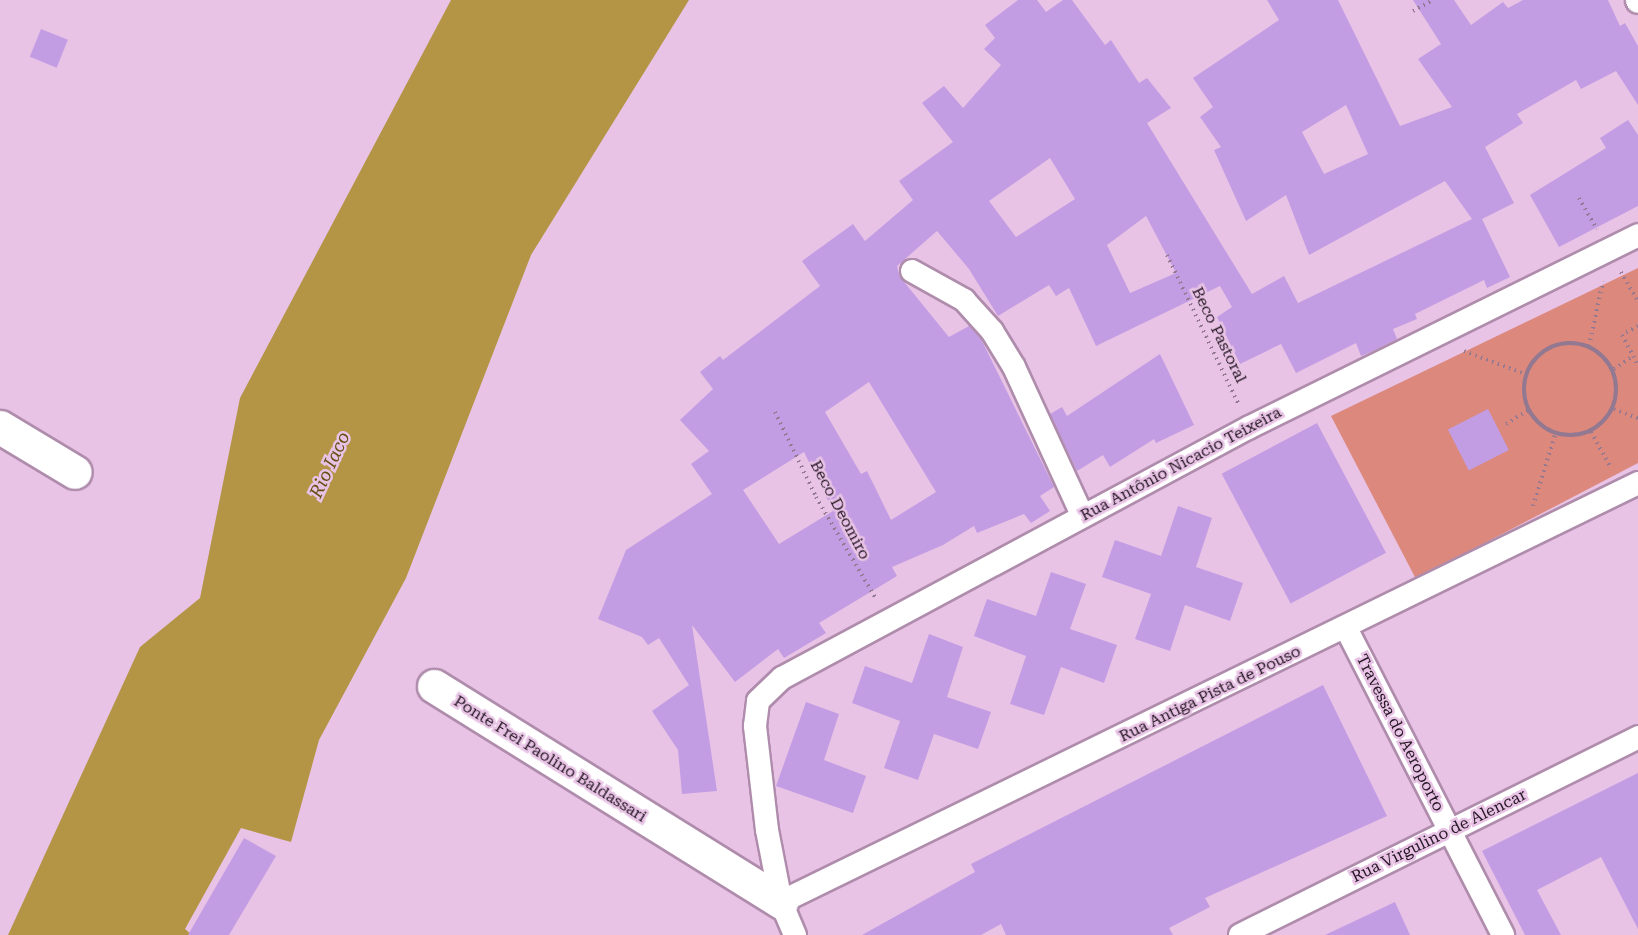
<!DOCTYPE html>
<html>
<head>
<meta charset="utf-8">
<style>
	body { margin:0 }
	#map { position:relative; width:1638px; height:935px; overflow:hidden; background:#e8c3e5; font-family:"Roboto Serif",serif }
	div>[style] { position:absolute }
	.green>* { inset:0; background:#dc887c }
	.water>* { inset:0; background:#b39545 }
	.building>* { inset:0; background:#c39de3; transform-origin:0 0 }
	.path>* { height:4px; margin-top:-2px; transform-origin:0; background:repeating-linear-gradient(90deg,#937891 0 1.5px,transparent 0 6px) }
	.path>.ring { margin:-2px; padding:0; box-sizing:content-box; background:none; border:4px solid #937891; border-radius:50% }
	.roads { filter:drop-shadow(2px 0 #af8cac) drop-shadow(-2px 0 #af8cac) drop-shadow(0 2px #af8cac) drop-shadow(0 -2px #af8cac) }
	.street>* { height:22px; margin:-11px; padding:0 11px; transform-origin:11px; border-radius:11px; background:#fff }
	.secondary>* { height:33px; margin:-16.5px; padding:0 16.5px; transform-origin:16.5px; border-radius:16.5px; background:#fff }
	span { translate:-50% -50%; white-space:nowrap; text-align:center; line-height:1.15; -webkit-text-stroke:5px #e8c3e5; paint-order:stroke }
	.street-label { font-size:16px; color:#251724 }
	.water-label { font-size:18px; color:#655012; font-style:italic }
</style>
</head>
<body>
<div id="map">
	<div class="green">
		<i style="clip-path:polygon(1638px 268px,1638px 463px,1416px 579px,1331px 416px)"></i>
	</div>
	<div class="water">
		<i style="clip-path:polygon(451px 0,689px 0,531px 255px,406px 578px,319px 740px,291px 842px,241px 828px,185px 929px,192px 935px,8px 935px,140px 647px,200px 598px,240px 398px)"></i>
	</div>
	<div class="building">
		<i style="clip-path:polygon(evenodd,1018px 0,1037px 0,1046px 12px,1063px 0,1072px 0,1105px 45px,1111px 40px,1139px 83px,1147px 78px,1171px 108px,1147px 123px,1252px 294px,1284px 276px,1298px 303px,1472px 219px,1445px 181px,1309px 255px,1286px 195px,1246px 221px,1214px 150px,1221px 147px,1200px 117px,1213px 107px,1193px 78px,1279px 20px,1267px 0,1338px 0,1400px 126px,1452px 107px,1418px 59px,1441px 44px,1413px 0,1454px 0,1471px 25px,1503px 2px,1508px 8px,1523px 0,1608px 0,1620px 26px,1625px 23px,1638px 46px,1638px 105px,1616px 71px,1581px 89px,1576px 80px,1517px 114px,1523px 123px,1485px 147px,1514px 203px,1482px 219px,1510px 277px,1487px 288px,1484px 280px,1415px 314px,1417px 319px,1393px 329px,1397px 339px,1371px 352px,1361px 356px,1356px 343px,1296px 373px,1281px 344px,1240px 364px,1217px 317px,1232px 307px,1220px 286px,1096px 346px,1069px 288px,1056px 296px,1049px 285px,998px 316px,969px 269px,937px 231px,897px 266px,900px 277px,949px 337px,969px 326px,981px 339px,1054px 487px,1040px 496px,1050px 511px,1031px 523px,1024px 514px,977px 533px,974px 526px,943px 545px,892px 567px,897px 576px,819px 623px,826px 633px,784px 658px,778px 649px,735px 682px,692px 625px,717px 791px,682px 794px,678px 750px,652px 711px,689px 685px,659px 638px,648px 645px,642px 637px,598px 619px,626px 550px,712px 494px,691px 464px,709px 451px,680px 420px,713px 389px,700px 372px,720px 356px,723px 360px,820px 286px,802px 261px,853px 224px,865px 241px,913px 200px,899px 181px,953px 142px,922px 103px,944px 86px,963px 108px,1001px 65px,984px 49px,995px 38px,985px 25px,1018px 0,1346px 105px,1368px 154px,1324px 174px,1302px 132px,1346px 105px,1018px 0,1050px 158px,1075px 199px,1016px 237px,989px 201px,1050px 158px,1018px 0,1146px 216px,1176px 273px,1130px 293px,1107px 245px,1146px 216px,1018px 0,869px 382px,936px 492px,891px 520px,867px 471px,861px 474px,825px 412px,869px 382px,1018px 0,804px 452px,833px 511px,779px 544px,743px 490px,804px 452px)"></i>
		<i style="left:41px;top:29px;width:29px;height:30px;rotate:22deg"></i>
		<i style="clip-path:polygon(1628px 120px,1638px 135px,1638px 206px,1559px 247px,1530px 195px,1606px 148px,1600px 138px)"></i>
		<i style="clip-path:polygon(1160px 354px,1194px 425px,1156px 443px,1154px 439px,1110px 467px,1103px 455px,1077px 471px,1050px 414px,1062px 407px,1067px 416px)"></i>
		<i style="left:1488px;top:409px;width:46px;height:45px;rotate:63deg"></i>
		<i style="left:1317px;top:423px;width:147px;height:108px;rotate:62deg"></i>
		<i style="clip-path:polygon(1178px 506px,1212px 518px,1196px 567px,1243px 583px,1230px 621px,1185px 605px,1170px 651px,1135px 639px,1151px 594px,1102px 577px,1115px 540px,1161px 556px)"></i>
		<i style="clip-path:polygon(1051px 572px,1086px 584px,1070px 629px,1117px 645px,1104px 683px,1061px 667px,1044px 715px,1010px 704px,1026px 656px,974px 636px,987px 599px,1036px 616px)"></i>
		<i style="clip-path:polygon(929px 634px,963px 647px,947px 697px,991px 712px,978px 749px,934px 734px,918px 780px,884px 768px,900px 721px,852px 703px,865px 666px,912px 683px)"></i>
		<i style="clip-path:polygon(1323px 685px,1387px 816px,1205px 898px,1210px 907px,1169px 928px,1173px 935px,1006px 935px,1001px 924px,981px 935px,862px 935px,975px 872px,971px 864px)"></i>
		<i style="clip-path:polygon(806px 702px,839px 714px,824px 760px,866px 776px,853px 813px,776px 786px)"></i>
		<i style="clip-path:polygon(1638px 773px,1638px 929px,1601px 857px,1537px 890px,1561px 935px,1525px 935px,1482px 851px)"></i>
		<i style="clip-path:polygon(244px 838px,276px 856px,229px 935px,188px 935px)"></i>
		<i style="clip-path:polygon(1395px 902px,1410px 935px,1325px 935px)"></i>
	</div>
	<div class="path">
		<i style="left:1413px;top:11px;width:23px;rotate:-29deg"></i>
		<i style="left:1579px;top:198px;width:36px;rotate:60deg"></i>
		<i style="left:1167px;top:255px;width:166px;rotate:64.4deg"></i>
		<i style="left:1621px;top:272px;width:34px;rotate:60deg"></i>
		<i style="left:1638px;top:326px;width:18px;rotate:151deg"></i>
		<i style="left:1622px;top:335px;width:34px;rotate:62deg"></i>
		<i class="ring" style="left:1524px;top:343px;width:88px;height:88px"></i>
		<i style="left:1589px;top:346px;width:66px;rotate:-77.8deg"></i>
		<i style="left:1464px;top:351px;width:65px;rotate:20.7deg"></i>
		<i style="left:1614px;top:369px;width:23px;rotate:-34deg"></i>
		<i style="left:1614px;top:409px;width:26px;rotate:21deg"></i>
		<i style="left:775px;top:412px;width:94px;rotate:64.2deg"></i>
		<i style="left:816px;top:497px;width:118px;rotate:59.5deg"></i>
		<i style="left:1506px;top:424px;width:26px;rotate:-32deg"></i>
		<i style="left:1591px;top:432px;width:41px;rotate:60.9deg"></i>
		<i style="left:1533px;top:506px;width:74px;rotate:-72.8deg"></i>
	</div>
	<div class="roads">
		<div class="street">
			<i style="left:1637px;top:0;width:2px;rotate:63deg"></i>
			<i style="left:912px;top:271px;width:60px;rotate:29.1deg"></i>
			<i style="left:964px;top:300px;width:42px;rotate:47.9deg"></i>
			<i style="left:992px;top:331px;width:42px;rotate:58.6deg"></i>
			<i style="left:1014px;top:367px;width:163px;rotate:65.3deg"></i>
			<i style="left:1346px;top:628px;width:345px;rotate:62.9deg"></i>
			<i style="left:781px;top:902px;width:954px;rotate:-26.05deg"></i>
			<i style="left:795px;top:935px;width:36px;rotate:-113deg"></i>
			<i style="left:781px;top:902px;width:73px;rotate:-101deg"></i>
			<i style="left:767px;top:830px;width:105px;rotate:-96.6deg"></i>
			<i style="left:755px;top:726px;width:25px;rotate:-83deg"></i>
			<i style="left:758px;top:701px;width:33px;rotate:-44deg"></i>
			<i style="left:782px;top:678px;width:531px;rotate:-28.21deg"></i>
			<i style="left:1250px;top:427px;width:433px;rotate:-26.3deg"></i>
			<i style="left:1240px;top:935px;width:445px;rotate:-26.4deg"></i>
		</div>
		<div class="secondary">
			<i style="left:0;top:427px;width:87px;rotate:31deg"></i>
			<i style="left:434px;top:686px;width:409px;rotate:31.9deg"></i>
		</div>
	</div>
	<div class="street-label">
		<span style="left:1219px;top:335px;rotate:64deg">Beco Pastoral</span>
		<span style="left:1181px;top:464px;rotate:-28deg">Rua Antônio Nicacio Teixeira</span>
		<span style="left:840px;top:510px;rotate:62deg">Beco Deomiro</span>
		<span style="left:1210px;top:694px;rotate:-26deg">Rua Antiga Pista de Pouso</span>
		<span style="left:1400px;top:733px;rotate:63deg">Travessa do Aeroporto</span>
		<span style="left:550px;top:759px;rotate:32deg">Ponte Frei Paolino Baldassari</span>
		<span style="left:1439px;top:836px;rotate:-26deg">Rua Virgulino de Alencar</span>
	</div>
	<div class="water-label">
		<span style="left:330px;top:465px;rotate:-65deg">Rio Iaco</span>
	</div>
</div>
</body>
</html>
